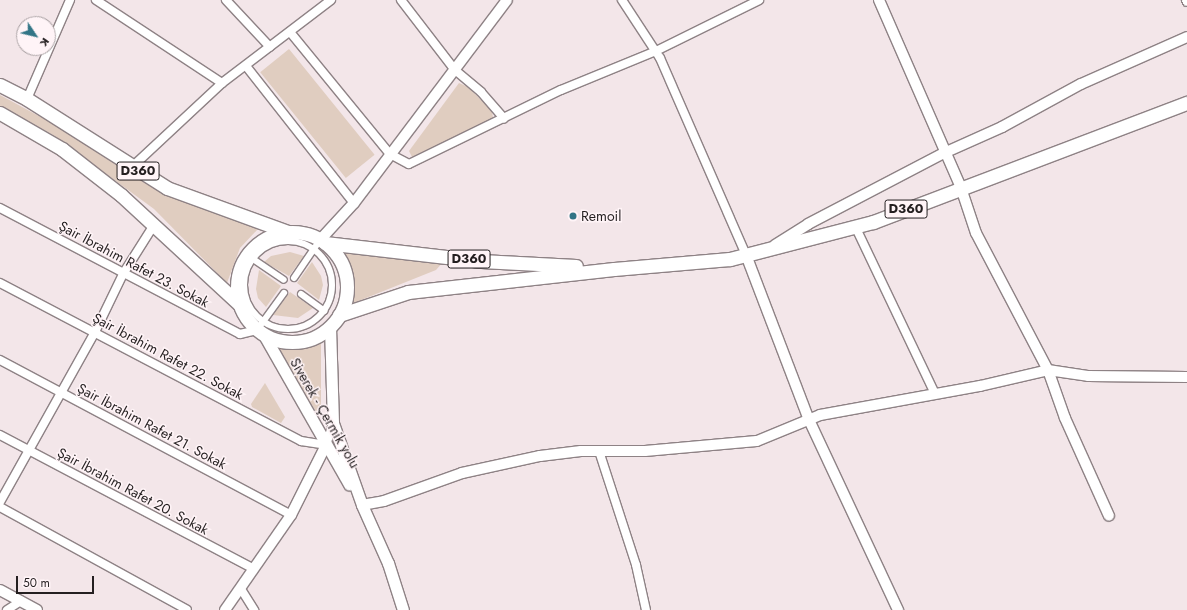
<!DOCTYPE html>
<html>
<head>
<meta charset="utf-8">
<style>
	body { margin:0 }
	#map { position:relative; width:1187px; height:610px; overflow:hidden; background:#f3e6e9; font-family:Jost,sans-serif }
	div>[style] { position:absolute }
	.green>* { inset:0; background:#e0cdc0; transform-origin:0 0 }
	.roads { filter:drop-shadow(1px 0 #8e8285) drop-shadow(-1px 0 #8e8285) drop-shadow(0 1px #8e8285) drop-shadow(0 -1px #8e8285) }
	.pedestrian>* { height:6px; margin:-3px; padding:0 3px; transform-origin:3px; border-radius:3px; background:#fff }
	.pedestrian>.ring { margin:-3px; padding:0; box-sizing:content-box; background:none; border:6px solid #fff; border-radius:50% }
	.minor>* { height:8px; margin:-4px; padding:0 4px; transform-origin:4px; border-radius:4px; background:#fff }
	.tertiary>* { height:10px; margin:-5px; padding:0 5px; transform-origin:5px; border-radius:5px; background:#fff }
	.secondary>* { height:11px; margin:-5.5px; padding:0 5.5px; transform-origin:5.5px; border-radius:5.5px; background:#fff }
	.primary>* { height:13px; margin:-6.5px; padding:0 6.5px; transform-origin:6.5px; border-radius:6.5px; background:#fff }
	.primary>.ring { margin:-6.5px; padding:0; box-sizing:content-box; background:none; border:13px solid #fff; border-radius:50% }
	.dots>* { width:11px; height:11px; translate:-50% -50%; box-sizing:border-box; border:2px solid #fff4f7; border-radius:50% }
	span { translate:-50% -50%; white-space:nowrap; text-align:center; line-height:1.15; -webkit-text-stroke:3px #fff4f7; paint-order:stroke }
	.shield-label span { padding:1px 3px; background:#fff4f7; border:1px solid; border-radius:3px; -webkit-text-stroke-width:0 }
	.shield-label { font-size:13px; color:#241f20; font-weight:700 }
	.poi-label { font-size:14px; color:#241f20 }
	.left { translate:0 -50%; text-align:left }
	.street-label { font-size:14px; color:#241f20 }
	.north { position:absolute; left:16px; top:16px; width:40px; height:40px; box-sizing:border-box; background:#fff4f7; border:1px solid #a79fa1; border-radius:50%; rotate:125deg; font-size:11px; font-weight:700; line-height:16px; text-align:center; color:#241f20 }
	.north::after { content:''; display:block; margin:auto; width:14px; height:18px; background:#327586; clip-path:polygon(50% 0,100% 100%,50% 72%,0 100%) }
	.scale { position:absolute; left:16px; top:576px; width:78px; height:18px; box-sizing:border-box; border:2px solid #241f20; border-top:0; padding-left:5px; font-size:12px; line-height:14px; white-space:nowrap; color:#241f20; -webkit-text-stroke:3px #fff4f7; paint-order:stroke }
</style>
</head>
<body>
<div id="map">
	<div class="green">
		<i style="left:289px;top:49px;width:136px;height:37px;rotate:51deg"></i>
		<i style="clip-path:polygon(459px 83px,468px 87px,492px 111px,493px 118px,412px 157px,409px 151px)"></i>
		<i style="clip-path:polygon(0 95px,61px 128px,154px 188px,202px 209px,258px 229px,240px 248px,227px 283px,154px 209px,53px 135px,0 106px)"></i>
		<i style="clip-path:polygon(341px 249px,443px 262px,436px 270px,351px 304px,351px 272px)"></i>
		<i style="clip-path:polygon(290px 252px,304px 256px,289px 276px,264px 262px,271px 256px)"></i>
		<i style="clip-path:polygon(312px 262px,321px 276px,323px 285px,319px 300px,297px 283px)"></i>
		<i style="clip-path:polygon(259px 270px,281px 286px,266px 307px,258px 298px,256px 289px)"></i>
		<i style="clip-path:polygon(290px 292px,313px 308px,298px 318px,273px 315px)"></i>
		<i style="clip-path:polygon(321px 339px,321px 411px,317px 413px,275px 348px,290px 348px)"></i>
		<i style="clip-path:polygon(265px 383px,285px 417px,281px 423px,252px 407px,251px 404px)"></i>
	</div>
	<div class="roads">
		<div class="pedestrian">
			<i class="ring" style="left:244px;top:241px;width:82px;height:82px"></i>
			<i style="left:253px;top:259px;width:37px;rotate:34deg"></i>
			<i style="left:294px;top:278px;width:46px;rotate:-55.6deg"></i>
			<i style="left:301px;top:294px;width:29px;rotate:36deg"></i>
			<i style="left:257px;top:330px;width:46px;rotate:-53.9deg"></i>
		</div>
		<div class="minor">
			<i style="left:96px;top:0;width:151px;rotate:33.4deg"></i>
			<i style="left:226px;top:0;width:64px;rotate:46.9deg"></i>
			<i style="left:401px;top:0;width:88px;rotate:52.4deg"></i>
			<i style="left:455px;top:70px;width:34px;rotate:40deg"></i>
			<i style="left:481px;top:92px;width:35px;rotate:49deg"></i>
			<i style="left:622px;top:0;width:69px;rotate:56.8deg"></i>
			<i style="left:660px;top:58px;width:215px;rotate:66.4deg"></i>
			<i style="left:1186px;top:0;width:2px;rotate:63deg"></i>
			<i style="left:290px;top:32px;width:158px;rotate:50.7deg"></i>
			<i style="left:390px;top:154px;width:21px;rotate:28deg"></i>
			<i style="left:409px;top:164px;width:169px;rotate:-26deg"></i>
			<i style="left:561px;top:90px;width:103px;rotate:-22.3deg"></i>
			<i style="left:656px;top:51px;width:115px;rotate:-26.3deg"></i>
			<i style="left:246px;top:66px;width:174px;rotate:51.8deg"></i>
			<i style="left:27px;top:99px;width:108px;rotate:-66.5deg"></i>
			<i style="left:132px;top:167px;width:123px;rotate:-43deg"></i>
			<i style="left:222px;top:83px;width:137px;rotate:-37.3deg"></i>
			<i style="left:0;top:208px;width:271px;rotate:27.7deg"></i>
			<i style="left:240px;top:334px;width:17px;rotate:-13deg"></i>
			<i style="left:855px;top:226px;width:186px;rotate:64.5deg"></i>
			<i style="left:0;top:283px;width:340px;rotate:27.7deg"></i>
			<i style="left:301px;top:441px;width:25px;rotate:9deg"></i>
			<i style="left:326px;top:445px;width:23px;rotate:-72deg"></i>
			<i style="left:0;top:360px;width:330px;rotate:28deg"></i>
			<i style="left:0;top:435px;width:287px;rotate:27.8deg"></i>
			<i style="left:599px;top:451px;width:120px;rotate:72deg"></i>
			<i style="left:636px;top:565px;width:46px;rotate:77.5deg"></i>
			<i style="left:0;top:502px;width:195px;rotate:-60.8deg"></i>
			<i style="left:95px;top:332px;width:64px;rotate:-64.2deg"></i>
			<i style="left:123px;top:274px;width:58px;rotate:-57.7deg"></i>
			<i style="left:0;top:507px;width:213px;rotate:28.8deg"></i>
			<i style="left:241px;top:589px;width:25px;rotate:58deg"></i>
			<i style="left:7px;top:610px;width:17px;rotate:-33deg"></i>
		</div>
		<div class="tertiary">
			<i style="left:879px;top:0;width:205px;rotate:66.4deg"></i>
			<i style="left:961px;top:188px;width:47px;rotate:71.6deg"></i>
			<i style="left:976px;top:233px;width:155px;rotate:62.3deg"></i>
			<i style="left:1048px;top:370px;width:51px;rotate:70.5deg"></i>
			<i style="left:1065px;top:418px;width:107px;rotate:65.8deg"></i>
			<i style="left:320px;top:240px;width:50px;rotate:-47.4deg"></i>
			<i style="left:354px;top:203px;width:254px;rotate:-53deg"></i>
			<i style="left:775px;top:245px;width:39px;rotate:-32deg"></i>
			<i style="left:808px;top:224px;width:153px;rotate:-27.6deg"></i>
			<i style="left:944px;top:153px;width:64px;rotate:-24.1deg"></i>
			<i style="left:1002px;top:127px;width:90px;rotate:-28.6deg"></i>
			<i style="left:1081px;top:84px;width:116px;rotate:-23.9deg"></i>
			<i style="left:746px;top:255px;width:177px;rotate:69.1deg"></i>
			<i style="left:809px;top:420px;width:210px;rotate:64.9deg"></i>
			<i style="left:362px;top:505px;width:22px;rotate:-10deg"></i>
			<i style="left:384px;top:501px;width:83px;rotate:-19.7deg"></i>
			<i style="left:462px;top:473px;width:80px;rotate:-12.3deg"></i>
			<i style="left:540px;top:456px;width:41px;rotate:-7deg"></i>
			<i style="left:581px;top:451px;width:64px"></i>
			<i style="left:645px;top:451px;width:112px;rotate:-5.1deg"></i>
			<i style="left:757px;top:441px;width:68px;rotate:-22.4deg"></i>
			<i style="left:820px;top:415px;width:163px;rotate:-10.3deg"></i>
			<i style="left:980px;top:386px;width:70px;rotate:-13.2deg"></i>
			<i style="left:1048px;top:370px;width:40px;rotate:8.5deg"></i>
			<i style="left:1088px;top:376px;width:99px;rotate:0.6deg"></i>
			<i style="left:0;top:590px;width:42px;rotate:28.4deg"></i>
			<i style="left:225px;top:610px;width:116px;rotate:-55.2deg"></i>
			<i style="left:291px;top:515px;width:78px;rotate:-63.4deg"></i>
		</div>
		<div class="secondary">
			<i style="left:330px;top:327px;width:96px;rotate:88.2deg"></i>
			<i style="left:333px;top:423px;width:87px;rotate:70.5deg"></i>
			<i style="left:362px;top:505px;width:64px;rotate:65.9deg"></i>
			<i style="left:388px;top:563px;width:49px;rotate:72.3deg"></i>
			<i style="left:264px;top:335px;width:172px;rotate:60.3deg"></i>
		</div>
		<div class="primary">
			<i style="left:0;top:85px;width:30px;rotate:27deg"></i>
			<i style="left:27px;top:99px;width:166px;rotate:32.4deg"></i>
			<i style="left:167px;top:188px;width:129px;rotate:20deg"></i>
			<i style="left:0;top:113px;width:72px;rotate:30.1deg"></i>
			<i style="left:62px;top:149px;width:75px;rotate:37.9deg"></i>
			<i style="left:121px;top:195px;width:162px;rotate:42.7deg"></i>
			<i class="ring" style="left:237px;top:232px;width:97px;height:97px"></i>
			<i style="left:325px;top:243px;width:157px;rotate:6.6deg"></i>
			<i style="left:481px;top:261px;width:95px;rotate:3deg"></i>
			<i style="left:339px;top:315px;width:73px;rotate:-18.4deg"></i>
			<i style="left:408px;top:292px;width:207px;rotate:-6.4deg"></i>
			<i style="left:614px;top:269px;width:116px;rotate:-4.9deg"></i>
			<i style="left:730px;top:259px;width:148px;rotate:-14.5deg"></i>
			<i style="left:873px;top:222px;width:336px;rotate:-20.8deg"></i>
		</div>
	</div>
	<div class="dots">
		<i style="left:573px;top:216px;background:#327586"></i>
	</div>
	<div class="shield-label">
		<span style="left:138px;top:171px">D360</span>
		<span style="left:906px;top:209px">D360</span>
		<span style="left:469px;top:259px">D360</span>
	</div>
	<div class="poi-label">
		<span class="left" style="left:581px;top:216px">Remoil</span>
	</div>
	<div class="street-label">
		<span style="left:134px;top:264px;rotate:28deg">Şair İbrahim Rafet 23. Sokak</span>
		<span style="left:168px;top:356px;rotate:28deg">Şair İbrahim Rafet 22. Sokak</span>
		<span style="left:325px;top:413px;rotate:60deg">Siverek - Çermik yolu</span>
		<span style="left:152px;top:426px;rotate:28deg">Şair İbrahim Rafet 21. Sokak</span>
		<span style="left:133px;top:491px;rotate:28deg">Şair İbrahim Rafet 20. Sokak</span>
	</div>
	<div class="north">K</div>
	<div class="scale">50 m</div>
</div>
</body>
</html>
